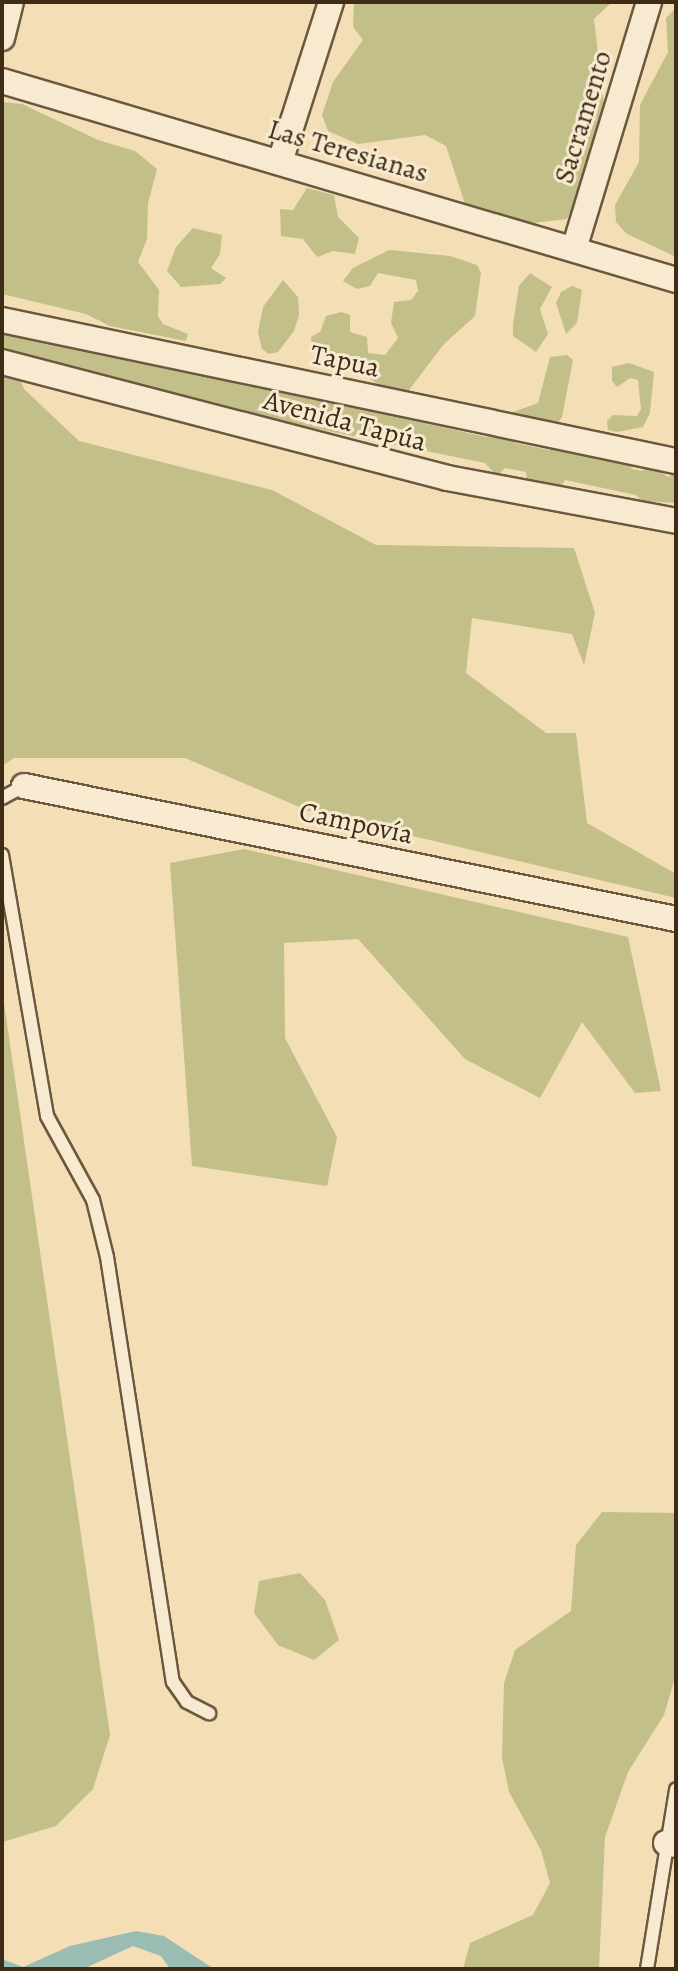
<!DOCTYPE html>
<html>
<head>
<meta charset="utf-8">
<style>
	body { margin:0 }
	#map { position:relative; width:678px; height:1971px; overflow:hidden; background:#f3deb6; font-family:Alegreya,serif }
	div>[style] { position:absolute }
	.green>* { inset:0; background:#c2bf89 }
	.water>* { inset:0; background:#9bbcb2 }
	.roads { filter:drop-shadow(2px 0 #6b583f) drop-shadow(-2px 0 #6b583f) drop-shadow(0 2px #6b583f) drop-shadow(0 -2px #6b583f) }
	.service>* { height:12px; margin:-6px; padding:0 6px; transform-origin:6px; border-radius:6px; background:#f7ead0 }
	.minor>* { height:24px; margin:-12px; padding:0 12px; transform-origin:12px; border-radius:12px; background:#f7ead0 }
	span { translate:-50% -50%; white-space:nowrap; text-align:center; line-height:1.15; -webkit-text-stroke:6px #f7ead0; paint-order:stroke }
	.street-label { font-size:28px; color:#3e2c17 }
	.frame { position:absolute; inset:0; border:4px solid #3e2c17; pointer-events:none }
</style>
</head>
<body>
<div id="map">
	<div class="green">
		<i style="clip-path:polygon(354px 2px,612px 2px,594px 19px,604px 105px,582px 188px,567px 219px,533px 223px,467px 210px,446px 146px,425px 135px,358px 144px,328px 131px,322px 115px,333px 82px,363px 40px,353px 27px)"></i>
		<i style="clip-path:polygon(676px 8px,676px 257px,627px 234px,616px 222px,615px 205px,639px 162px,640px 105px,668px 52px,666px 18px)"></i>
		<i style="clip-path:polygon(2px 102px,22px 104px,98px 140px,135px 151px,157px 169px,148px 203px,147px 239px,138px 262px,159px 290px,158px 316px,163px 324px,188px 334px,186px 341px,110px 326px,86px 314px,2px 294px)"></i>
		<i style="clip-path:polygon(307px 188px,334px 195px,338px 217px,359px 238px,355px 254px,333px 251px,317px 257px,303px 239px,281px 236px,280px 209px,293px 210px)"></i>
		<i style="clip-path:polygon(193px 228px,222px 235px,220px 254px,211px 268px,226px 278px,220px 284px,181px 287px,167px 271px,176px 247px)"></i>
		<i style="clip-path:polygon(389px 250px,450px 256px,477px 265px,481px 273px,475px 316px,444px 344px,409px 390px,384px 389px,364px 374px,331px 363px,312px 345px,311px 337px,320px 332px,326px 316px,341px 312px,350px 315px,350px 332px,367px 337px,368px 353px,385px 355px,398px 338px,391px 323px,394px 302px,411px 300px,418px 291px,416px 280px,378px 273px,370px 286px,357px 289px,343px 281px,353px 268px)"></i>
		<i style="clip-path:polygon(530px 273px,552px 287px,540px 309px,548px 334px,536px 352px,513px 336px,513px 324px,519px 286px)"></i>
		<i style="clip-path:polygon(283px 280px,298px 297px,299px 315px,294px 331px,278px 352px,269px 354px,262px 349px,258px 332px,263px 307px)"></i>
		<i style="clip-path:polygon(572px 286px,582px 290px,577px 323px,566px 334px,556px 303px,561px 292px)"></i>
		<i style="clip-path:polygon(2px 332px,249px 384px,289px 373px,307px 397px,486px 437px,507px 429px,513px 412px,538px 403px,550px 357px,567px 355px,573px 360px,562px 417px,548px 438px,515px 433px,515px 443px,549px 450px,562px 441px,633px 461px,631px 469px,643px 471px,646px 462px,668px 477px,676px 473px,676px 503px,642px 501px,636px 495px,565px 480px,561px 487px,527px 482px,526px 472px,505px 468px,497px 476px,485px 463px,313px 428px,8px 351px,24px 389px,79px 441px,272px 490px,376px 545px,574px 548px,595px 613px,584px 665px,572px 634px,472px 618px,466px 673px,546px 733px,576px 733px,587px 823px,676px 874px,676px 898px,311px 812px,185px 758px,14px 758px,2px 766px)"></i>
		<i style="clip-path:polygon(629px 363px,654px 372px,650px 413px,643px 427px,617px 432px,608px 430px,607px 421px,613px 415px,637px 416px,641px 409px,638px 380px,630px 378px,617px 387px,612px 381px,612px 367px)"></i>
		<i style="clip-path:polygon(244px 849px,628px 937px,661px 1091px,635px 1093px,582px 1022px,540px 1098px,465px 1059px,358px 939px,284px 943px,285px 1038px,337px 1137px,327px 1186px,192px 1166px,170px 863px)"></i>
		<i style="clip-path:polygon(2px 989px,110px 1735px,93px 1789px,56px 1826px,2px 1842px)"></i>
		<i style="clip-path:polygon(602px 1512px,676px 1513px,676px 1674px,664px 1715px,628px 1772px,605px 1837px,599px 1969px,463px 1969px,470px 1943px,533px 1915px,550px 1883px,541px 1850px,509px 1792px,502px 1758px,504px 1683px,515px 1650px,571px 1611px,576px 1545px)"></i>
		<i style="clip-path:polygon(300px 1573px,325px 1600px,339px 1640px,314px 1660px,278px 1645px,254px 1613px,259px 1581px)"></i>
	</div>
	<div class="water">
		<i style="clip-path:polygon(136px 1931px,164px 1936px,214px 1969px,170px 1969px,161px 1956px,133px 1946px,83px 1969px,2px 1969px,2px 1959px,23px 1967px,70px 1946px)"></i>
	</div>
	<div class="roads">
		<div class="service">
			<i style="left:2px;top:798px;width:25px;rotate:-29deg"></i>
			<i style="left:2px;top:855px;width:265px;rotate:80.2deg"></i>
			<i style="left:47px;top:1116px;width:96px;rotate:61.3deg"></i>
			<i style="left:93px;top:1200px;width:59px;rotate:76.2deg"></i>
			<i style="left:107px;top:1257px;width:430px;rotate:81.2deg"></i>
			<i style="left:173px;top:1682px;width:24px;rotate:55deg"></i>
			<i style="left:187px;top:1702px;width:25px;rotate:27deg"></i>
			<i style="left:647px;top:1969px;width:182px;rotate:-80.8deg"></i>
		</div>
		<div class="minor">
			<i style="left:2px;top:38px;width:37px;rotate:-76deg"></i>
			<i style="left:2px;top:81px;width:703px;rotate:16.45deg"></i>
			<i style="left:280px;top:162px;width:168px;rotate:-72.3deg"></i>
			<i style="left:574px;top:249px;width:258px;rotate:-73.1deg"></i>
			<i style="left:2px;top:320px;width:689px;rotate:11.82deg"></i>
			<i style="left:2px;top:362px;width:460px;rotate:14.6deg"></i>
			<i style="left:447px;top:478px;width:233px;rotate:10.6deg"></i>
			<i style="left:24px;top:786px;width:665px;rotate:11.53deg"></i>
			<i style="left:666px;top:1843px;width:10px;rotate:11deg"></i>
		</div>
	</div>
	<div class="street-label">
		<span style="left:583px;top:117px;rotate:-73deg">Sacramento</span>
		<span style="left:348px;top:151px;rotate:16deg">Las Teresianas</span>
		<span style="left:345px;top:361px;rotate:12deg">Tapua</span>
		<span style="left:345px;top:421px;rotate:15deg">Avenida Tapúa</span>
		<span style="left:356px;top:823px;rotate:12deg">Campovía</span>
	</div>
	<div class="frame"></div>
</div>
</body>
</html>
